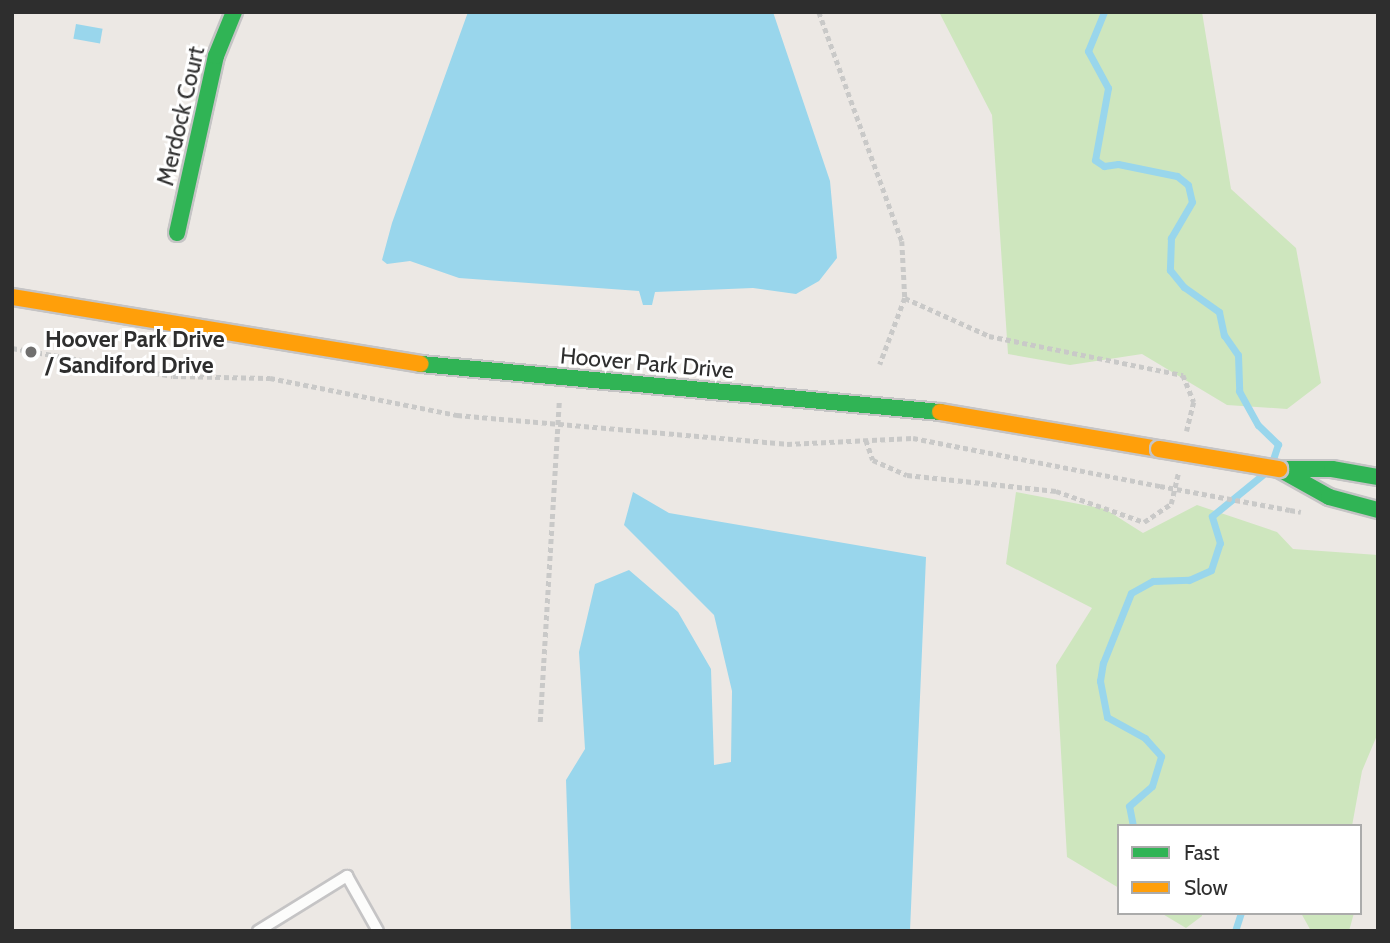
<!DOCTYPE html>
<html>
<head>
<meta charset="utf-8">
<style>
	body { margin:0 }
	#map { position:relative; width:1390px; height:943px; overflow:hidden; background:#ece8e4; font-family:Cabin,sans-serif }
	div>[style] { position:absolute }
	.green>* { inset:0; background:#cee6be }
	.water>* { inset:0; background:#99d6ec; transform-origin:0 0 }
	.stream>* { height:7px; margin:-3.5px; padding:0 3.5px; transform-origin:3.5px; border-radius:3.5px; background:#99d6ec }
	.path>* { height:4.5px; margin-top:-2.25px; transform-origin:0; background:repeating-linear-gradient(90deg,#c9c9c8 0 5px,transparent 0 8.5px) }
	.roads { filter:drop-shadow(2px 0 #c5c4c5) drop-shadow(-2px 0 #c5c4c5) drop-shadow(0 2px #c5c4c5) drop-shadow(0 -2px #c5c4c5) }
	.lane>* { height:10px; margin:-5px; padding:0 5px; transform-origin:5px; border-radius:5px; background:#fcfcfb }
	.fast>* { height:16px; margin:-8px; padding:0 8px; transform-origin:8px; border-radius:8px; background:#30b455 }
	.slow>* { height:16px; margin:-8px; padding:0 8px; transform-origin:8px; border-radius:8px; background:#ff9f0a }
	.path-bridge>* { height:4.5px; margin-top:-2.25px; transform-origin:0; background:repeating-linear-gradient(90deg,#c9c9c8 0 5px,transparent 0 8.5px) }
	.bridges { filter:drop-shadow(2px 0 #c5c4c5) drop-shadow(-2px 0 #c5c4c5) drop-shadow(0 2px #c5c4c5) drop-shadow(0 -2px #c5c4c5) }
	.slow-bridge>* { height:16px; margin:-8px; padding:0 8px; transform-origin:8px; border-radius:8px; background:#ff9f0a }
	.dots>* { width:19px; height:19px; translate:-50% -50%; box-sizing:border-box; border:4px solid #fff; border-radius:50% }
	span { translate:-50% -50%; white-space:nowrap; text-align:center; line-height:1.15; -webkit-text-stroke:6px #fff; paint-order:stroke }
	.street-label { font-size:23px; color:#2e2e2e }
	.poi-label { font-size:23px; color:#2e2e2e; font-weight:700 }
	.left { translate:0 -50%; text-align:left }
	.frame { position:absolute; inset:0; border:14px solid #2e2e2e; pointer-events:none }
	.legend { position:absolute; left:1117px; top:824px; width:245px; height:91px; box-sizing:border-box; background:#fff; border:2px solid #ababab; margin:0; padding:9px 12px; list-style:none; font-size:21px; color:#2e2e2e }
	.legend li { display:flex; align-items:center; gap:14px; height:35px }
	.legend b { width:35px; border:2px solid #ababab }
</style>
</head>
<body>
<div id="map">
	<div class="green">
		<i style="clip-path:polygon(939px 12px,1202px 12px,1231px 189px,1296px 248px,1321px 383px,1287px 409px,1227px 405px,1142px 354px,1070px 365px,1008px 354px,992px 115px)"></i>
		<i style="clip-path:polygon(1016px 492px,1105px 509px,1143px 533px,1197px 505px,1277px 532px,1293px 549px,1378px 555px,1378px 733px,1362px 771px,1352px 826px,1119px 826px,1119px 888px,1067px 857px,1056px 665px,1092px 608px,1006px 564px)"></i>
		<i style="clip-path:polygon(1161px 913px,1202px 913px,1202px 916px,1186px 928px)"></i>
		<i style="clip-path:polygon(1301px 913px,1354px 913px,1349px 931px,1311px 931px)"></i>
	</div>
	<div class="water">
		<i style="clip-path:polygon(468px 12px,773px 12px,830px 181px,837px 258px,819px 281px,796px 294px,753px 288px,655px 292px,652px 305px,643px 305px,639px 291px,459px 278px,410px 261px,387px 264px,382px 260px,392px 223px)"></i>
		<i style="left:76px;top:24px;width:27px;height:15px;rotate:10deg"></i>
		<i style="clip-path:polygon(633px 492px,669px 513px,926px 557px,910px 931px,571px 931px,566px 780px,585px 749px,579px 652px,595px 584px,629px 570px,678px 612px,711px 669px,714px 765px,731px 762px,732px 691px,714px 615px,624px 525px)"></i>
	</div>
	<div class="stream">
		<i style="left:1104px;top:12px;width:42px;rotate:112.3deg"></i>
		<i style="left:1088px;top:51px;width:42px;rotate:61.6deg"></i>
		<i style="left:1108px;top:88px;width:73px;rotate:100.2deg"></i>
		<i style="left:1095px;top:160px;width:11px;rotate:34deg"></i>
		<i style="left:1104px;top:166px;width:14px;rotate:-8deg"></i>
		<i style="left:1118px;top:164px;width:60px;rotate:11.5deg"></i>
		<i style="left:1177px;top:176px;width:14px;rotate:39deg"></i>
		<i style="left:1188px;top:185px;width:17px;rotate:77deg"></i>
		<i style="left:1192px;top:202px;width:42px;rotate:120.3deg"></i>
		<i style="left:1171px;top:238px;width:32px;rotate:92deg"></i>
		<i style="left:1170px;top:270px;width:22px;rotate:51deg"></i>
		<i style="left:1184px;top:287px;width:43px;rotate:35.5deg"></i>
		<i style="left:1219px;top:312px;width:24px;rotate:78deg"></i>
		<i style="left:1224px;top:335px;width:24px;rotate:55deg"></i>
		<i style="left:1238px;top:355px;width:36px;rotate:88deg"></i>
		<i style="left:1239px;top:391px;width:39px;rotate:61deg"></i>
		<i style="left:1258px;top:425px;width:28px;rotate:44deg"></i>
		<i style="left:1278px;top:444px;width:19px;rotate:108deg"></i>
		<i style="left:1133px;top:826px;width:20px;rotate:-101deg"></i>
		<i style="left:1129px;top:806px;width:30px;rotate:-41deg"></i>
		<i style="left:1152px;top:786px;width:31px;rotate:-73deg"></i>
		<i style="left:1161px;top:756px;width:24px;rotate:-132deg"></i>
		<i style="left:1145px;top:738px;width:43px;rotate:-151.1deg"></i>
		<i style="left:1107px;top:717px;width:37px;rotate:-101deg"></i>
		<i style="left:1100px;top:681px;width:18px;rotate:-81deg"></i>
		<i style="left:1103px;top:663px;width:75px;rotate:-68.2deg"></i>
		<i style="left:1131px;top:593px;width:25px;rotate:-29deg"></i>
		<i style="left:1153px;top:581px;width:36px;rotate:-2deg"></i>
		<i style="left:1189px;top:580px;width:24px;rotate:-24deg"></i>
		<i style="left:1211px;top:570px;width:28px;rotate:-72deg"></i>
		<i style="left:1220px;top:543px;width:28px;rotate:-107deg"></i>
		<i style="left:1212px;top:516px;width:70px;rotate:-39.2deg"></i>
		<i style="left:1235px;top:931px;width:19px;rotate:-72deg"></i>
	</div>
	<div class="path">
		<i style="left:819px;top:12px;width:244px;rotate:70.1deg"></i>
		<i style="left:902px;top:241px;width:57px;rotate:87deg"></i>
		<i style="left:905px;top:298px;width:71px;rotate:110.7deg"></i>
		<i style="left:905px;top:298px;width:92px;rotate:24.3deg"></i>
		<i style="left:989px;top:336px;width:198px;rotate:11.4deg"></i>
		<i style="left:1183px;top:375px;width:29px;rotate:68deg"></i>
		<i style="left:1194px;top:402px;width:30px;rotate:104deg"></i>
		<i style="left:12px;top:348px;width:163px;rotate:9.9deg"></i>
		<i style="left:173px;top:376px;width:97px;rotate:1.2deg"></i>
		<i style="left:270px;top:378px;width:191px;rotate:11.2deg"></i>
		<i style="left:457px;top:415px;width:331px;rotate:5deg"></i>
		<i style="left:787px;top:444px;width:126px;rotate:-2.7deg"></i>
		<i style="left:913px;top:438px;width:252px;rotate:11deg"></i>
		<i style="left:866px;top:440px;width:21px;rotate:71deg"></i>
		<i style="left:873px;top:460px;width:37px;rotate:24deg"></i>
		<i style="left:907px;top:475px;width:150px;rotate:6.1deg"></i>
		<i style="left:1056px;top:491px;width:93px;rotate:19.4deg"></i>
		<i style="left:1144px;top:522px;width:32px;rotate:-34deg"></i>
		<i style="left:1171px;top:504px;width:31px;rotate:-77deg"></i>
		<i style="left:1290px;top:510px;width:11px;rotate:10deg"></i>
		<i style="left:540px;top:722px;width:322px;rotate:-86.6deg"></i>
	</div>
	<div class="roads">
		<div class="lane">
			<i style="left:258px;top:931px;width:105px;rotate:-31.7deg"></i>
			<i style="left:347px;top:876px;width:63px;rotate:60.6deg"></i>
		</div>
		<div class="fast">
			<i style="left:177px;top:233px;width:181px;rotate:-77.6deg"></i>
			<i style="left:216px;top:56px;width:48px;rotate:-67.8deg"></i>
			<i style="left:421px;top:364px;width:521px;rotate:5.28deg"></i>
			<i style="left:1279px;top:469px;width:57px;rotate:29.2deg"></i>
			<i style="left:1329px;top:497px;width:51px;rotate:14.9deg"></i>
			<i style="left:1282px;top:469px;width:50px"></i>
			<i style="left:1332px;top:469px;width:47px;rotate:9.9deg"></i>
		</div>
		<div class="slow">
			<i style="left:12px;top:297px;width:414px;rotate:9.3deg"></i>
			<i style="left:940px;top:412px;width:222px;rotate:9.6deg"></i>
		</div>
	</div>
	<div class="path-bridge">
		<i style="left:1160px;top:486px;width:132px;rotate:10.5deg"></i>
	</div>
	<div class="bridges">
		<div class="slow-bridge">
			<i style="left:1159px;top:449px;width:122px;rotate:9.5deg"></i>
		</div>
	</div>
	<div class="dots">
		<i style="left:31px;top:352px;background:#706f6e"></i>
	</div>
	<div class="street-label">
		<span style="left:181px;top:116px;rotate:-77deg">Merdock Court</span>
		<span style="left:647px;top:363px;rotate:5deg">Hoover Park Drive</span>
	</div>
	<div class="poi-label">
		<span class="left" style="left:45px;top:352px">Hoover Park Drive<br>/ Sandiford Drive</span>
	</div>
	<div class="frame"></div>
	<ul class="legend">
	<li><b style="height:9px;background:#30b455"></b>Fast</li>
	<li><b style="height:9px;background:#ff9f0a"></b>Slow</li>
	</ul>
</div>
</body>
</html>
